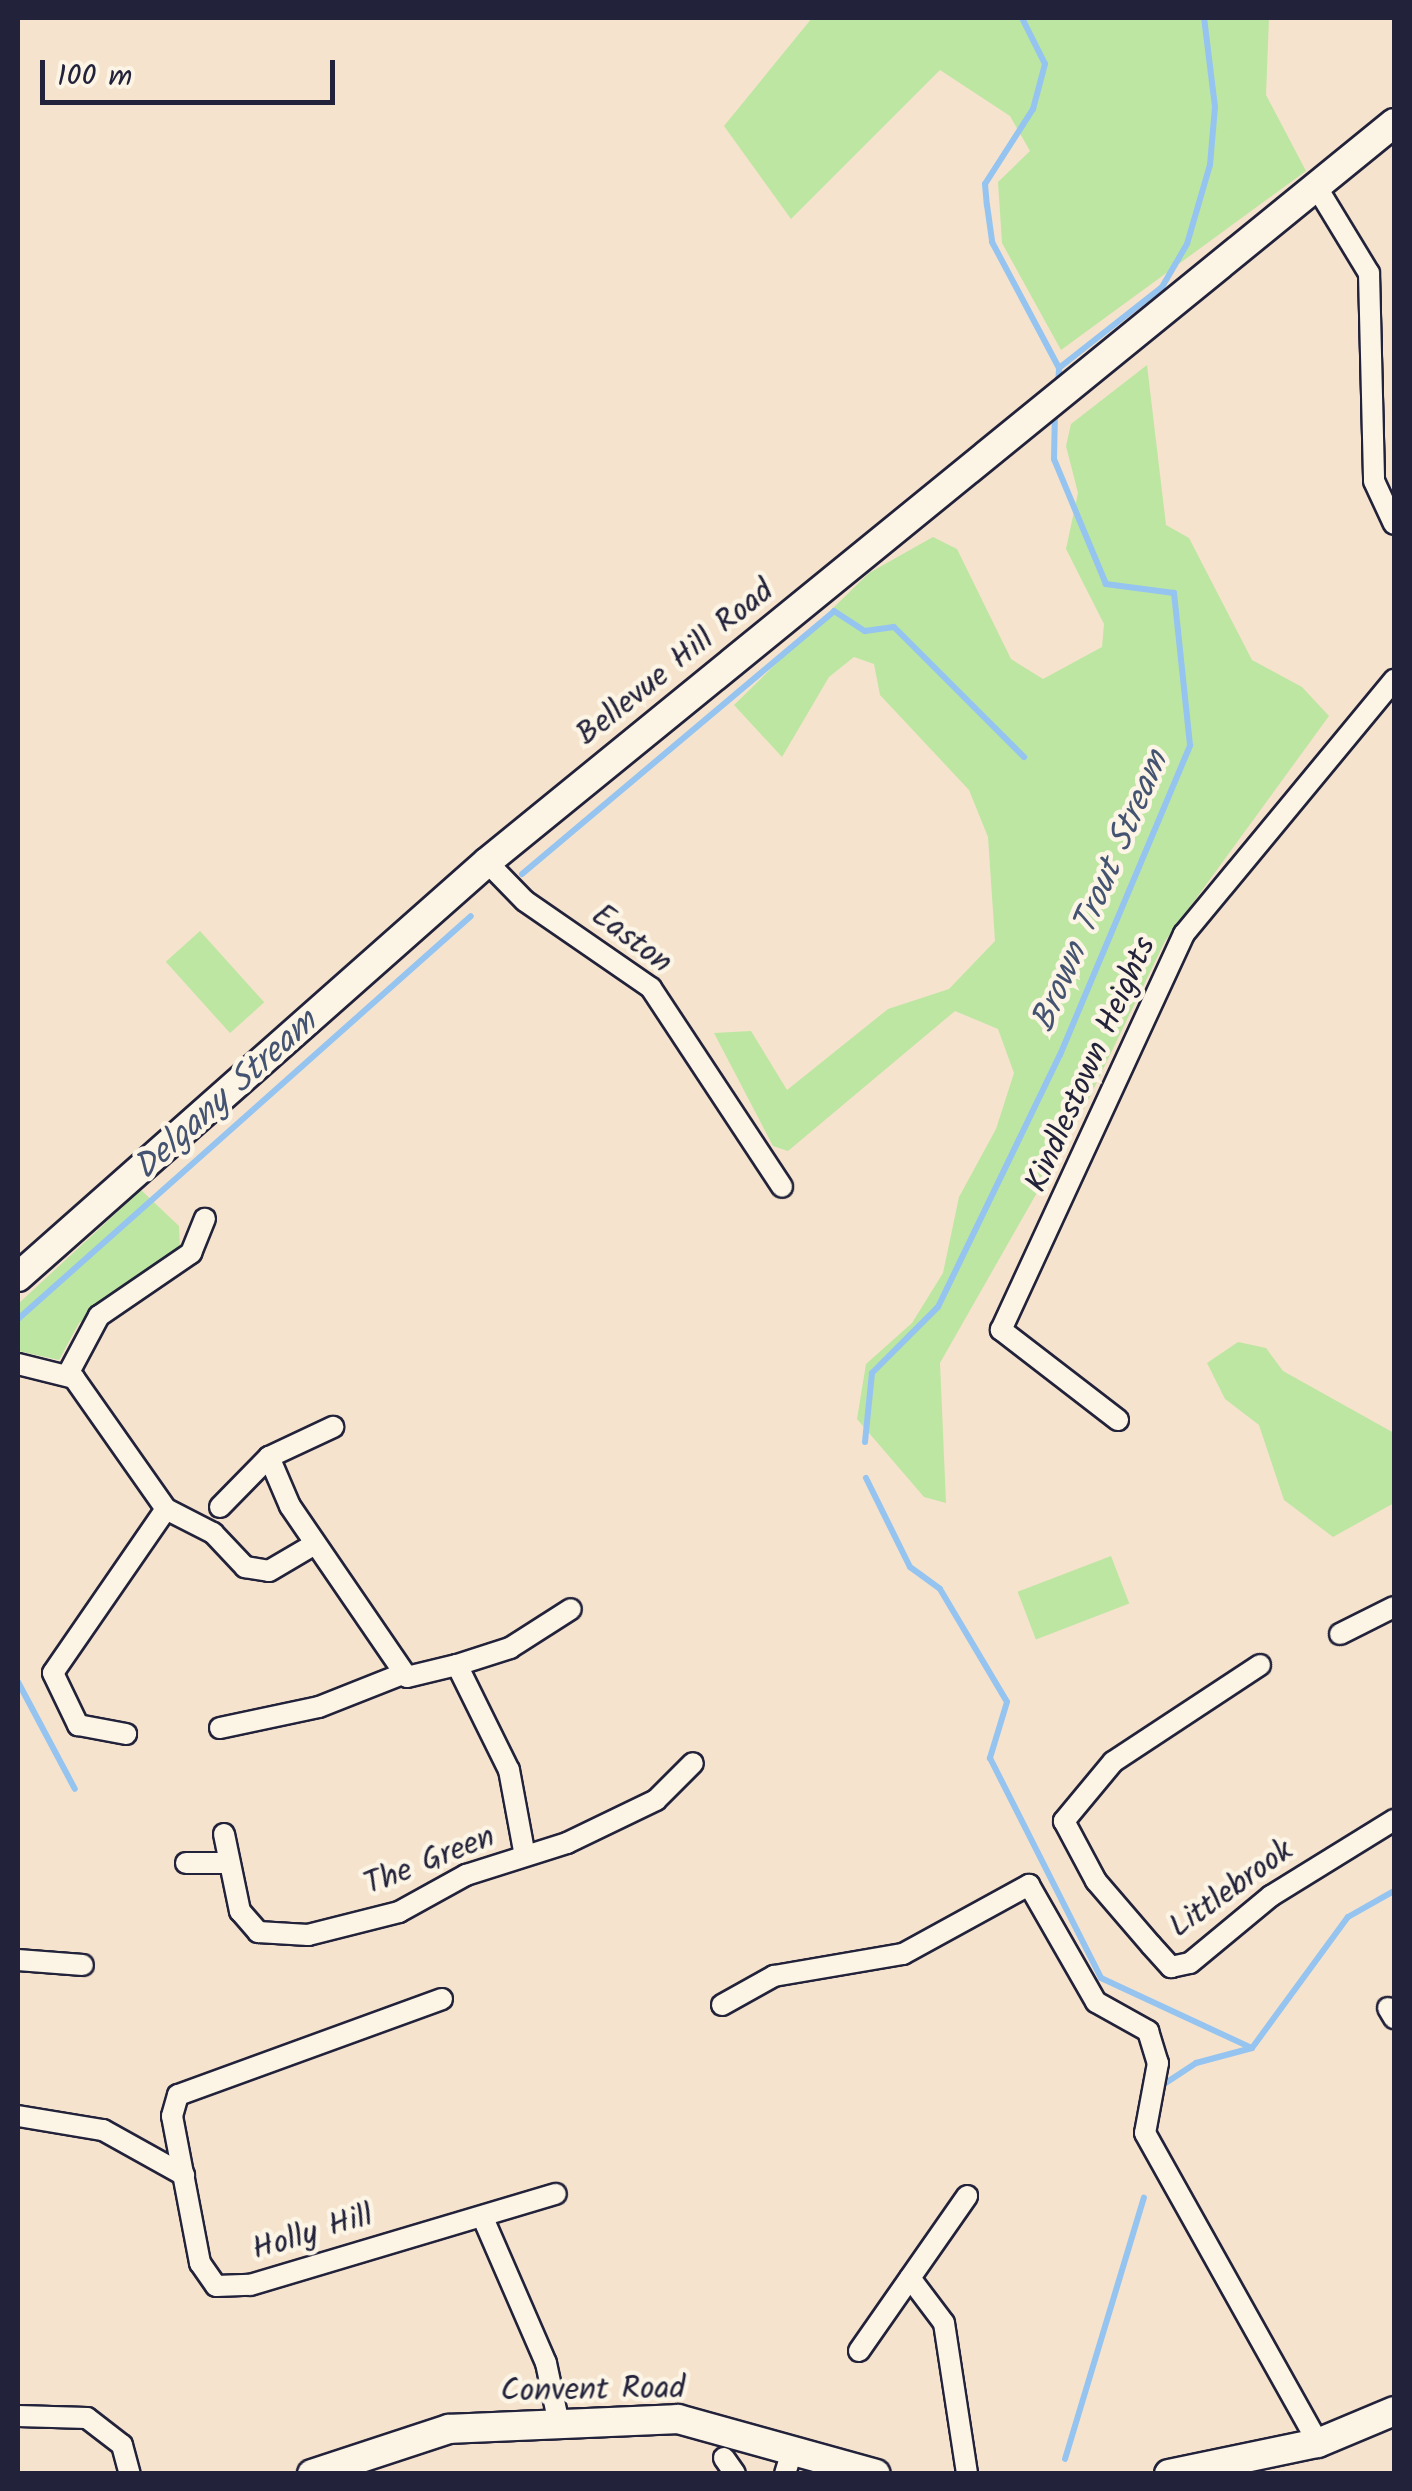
<!DOCTYPE html>
<html>
<head>
<meta charset="utf-8">
<style>
	body { margin:0 }
	#map { position:relative; width:1412px; height:2491px; overflow:hidden; background:#f5e3cd; font-family:Kalam,sans-serif }
	div>[style] { position:absolute }
	.green>* { inset:0; background:#bde6a2; transform-origin:0 0 }
	.stream>* { height:6px; margin:-3px; padding:0 3px; transform-origin:3px; border-radius:3px; background:#95c4f0 }
	.roads { filter:drop-shadow(2px 0 #22223b) drop-shadow(-2px 0 #22223b) drop-shadow(0 2px #22223b) drop-shadow(0 -2px #22223b) }
	.minor>* { height:20px; margin:-10px; padding:0 10px; transform-origin:10px; border-radius:10px; background:#fcf5e5 }
	.tertiary>* { height:28px; margin:-14px; padding:0 14px; transform-origin:14px; border-radius:14px; background:#fcf5e5 }
	span { translate:-50% -50%; white-space:nowrap; text-align:center; line-height:1.15; -webkit-text-stroke:9px #fcf5e5; paint-order:stroke }
	.street-label { font-size:32px; color:#22223b }
	.water-label { font-size:35px; color:#445371; font-style:italic }
	.frame { position:absolute; inset:0; border:20px solid #22223b; pointer-events:none }
	.scale { position:absolute; left:40px; top:60px; width:295px; height:45px; box-sizing:border-box; border:5px solid #22223b; border-top:0; padding-left:12px; font-size:30px; line-height:35px; white-space:nowrap; color:#22223b; -webkit-text-stroke:8px #fcf5e5; paint-order:stroke }
</style>
</head>
<body>
<div id="map">
	<div class="green">
		<i style="clip-path:polygon(812px 18px,1269px 18px,1266px 95px,1306px 171px,1061px 350px,1002px 243px,998px 182px,1030px 151px,1010px 116px,940px 70px,791px 219px,724px 126px)"></i>
		<i style="clip-path:polygon(1147px 365px,1166px 525px,1189px 538px,1252px 660px,1302px 687px,1329px 716px,1165px 941px,1080px 1117px,940px 1363px,946px 1503px,924px 1497px,857px 1419px,866px 1364px,912px 1323px,943px 1273px,959px 1197px,996px 1129px,1014px 1073px,998px 1029px,955px 1011px,788px 1151px,773px 1146px,714px 1033px,751px 1031px,787px 1090px,888px 1009px,949px 989px,995px 941px,988px 837px,969px 790px,880px 695px,874px 664px,854px 657px,829px 677px,782px 757px,734px 705px,869px 573px,933px 537px,957px 549px,1011px 659px,1043px 679px,1102px 647px,1104px 624px,1066px 549px,1078px 493px,1066px 446px,1071px 424px)"></i>
		<i style="left:200px;top:931px;width:96px;height:46px;rotate:48deg"></i>
		<i style="clip-path:polygon(141px 1190px,179px 1226px,180px 1250px,79px 1323px,59px 1360px,18px 1351px,18px 1304px)"></i>
		<i style="clip-path:polygon(1238px 1342px,1266px 1348px,1283px 1371px,1394px 1433px,1394px 1503px,1333px 1537px,1284px 1500px,1259px 1425px,1225px 1399px,1207px 1363px)"></i>
		<i style="left:1111px;top:1556px;width:51px;height:100px;rotate:69deg"></i>
	</div>
	<div class="stream">
		<i style="left:1022px;top:18px;width:51px;rotate:63.4deg"></i>
		<i style="left:1045px;top:64px;width:47px;rotate:104.9deg"></i>
		<i style="left:1033px;top:109px;width:89px;rotate:122.6deg"></i>
		<i style="left:985px;top:184px;width:21px;rotate:85deg"></i>
		<i style="left:987px;top:205px;width:37px;rotate:82deg"></i>
		<i style="left:992px;top:242px;width:143px;rotate:62deg"></i>
		<i style="left:1058px;top:384px;width:16px;rotate:-86deg"></i>
		<i style="left:1059px;top:368px;width:131px;rotate:-38.2deg"></i>
		<i style="left:1162px;top:287px;width:50px;rotate:-59.8deg"></i>
		<i style="left:1187px;top:244px;width:82px;rotate:-73.8deg"></i>
		<i style="left:1210px;top:165px;width:58px;rotate:-85.1deg"></i>
		<i style="left:1215px;top:107px;width:90px;rotate:-97deg"></i>
		<i style="left:522px;top:874px;width:408px;rotate:-40.1deg"></i>
		<i style="left:834px;top:611px;width:37px;rotate:33deg"></i>
		<i style="left:865px;top:631px;width:29px;rotate:-8deg"></i>
		<i style="left:894px;top:627px;width:184px;rotate:45deg"></i>
		<i style="left:18px;top:1319px;width:606px;rotate:-41.66deg"></i>
		<i style="left:865px;top:1442px;width:69px;rotate:-84.2deg"></i>
		<i style="left:872px;top:1373px;width:93px;rotate:-45deg"></i>
		<i style="left:938px;top:1307px;width:280px;rotate:-64.2deg"></i>
		<i style="left:1060px;top:1055px;width:336px;rotate:-67.2deg"></i>
		<i style="left:1190px;top:745px;width:153px;rotate:-96deg"></i>
		<i style="left:1174px;top:593px;width:69px;rotate:-172.5deg"></i>
		<i style="left:1106px;top:584px;width:135px;rotate:-112.6deg"></i>
		<i style="left:1054px;top:459px;width:48px;rotate:-88.8deg"></i>
		<i style="left:866px;top:1478px;width:99px;rotate:63.7deg"></i>
		<i style="left:910px;top:1567px;width:37px;rotate:36deg"></i>
		<i style="left:940px;top:1589px;width:131px;rotate:59.3deg"></i>
		<i style="left:1007px;top:1702px;width:59px;rotate:106.9deg"></i>
		<i style="left:990px;top:1758px;width:246px;rotate:63.2deg"></i>
		<i style="left:1101px;top:1978px;width:166px;rotate:24.9deg"></i>
		<i style="left:18px;top:1682px;width:121px;rotate:62deg"></i>
		<i style="left:1161px;top:2086px;width:42px;rotate:-33.3deg"></i>
		<i style="left:1196px;top:2063px;width:58px;rotate:-15deg"></i>
		<i style="left:1252px;top:2048px;width:162px;rotate:-53.8deg"></i>
		<i style="left:1348px;top:1917px;width:53px;rotate:-29.5deg"></i>
		<i style="left:1065px;top:2459px;width:273px;rotate:-73.2deg"></i>
	</div>
	<div class="roads">
		<div class="minor">
			<i style="left:1316px;top:186px;width:102px;rotate:58.7deg"></i>
			<i style="left:1369px;top:273px;width:208px;rotate:88.6deg"></i>
			<i style="left:1374px;top:481px;width:47px;rotate:65.1deg"></i>
			<i style="left:487px;top:862px;width:54px;rotate:45.7deg"></i>
			<i style="left:525px;top:901px;width:153px;rotate:34.6deg"></i>
			<i style="left:651px;top:988px;width:238px;rotate:56.6deg"></i>
			<i style="left:18px;top:1364px;width:58px;rotate:14deg"></i>
			<i style="left:74px;top:1378px;width:160px;rotate:54.9deg"></i>
			<i style="left:166px;top:1509px;width:199px;rotate:124.6deg"></i>
			<i style="left:53px;top:1673px;width:58px;rotate:64.3deg"></i>
			<i style="left:78px;top:1725px;width:49px;rotate:10.6deg"></i>
			<i style="left:68px;top:1374px;width:66px;rotate:-61.9deg"></i>
			<i style="left:99px;top:1316px;width:112px;rotate:-34.4deg"></i>
			<i style="left:191px;top:1253px;width:37px;rotate:-68deg"></i>
			<i style="left:1118px;top:1420px;width:148px;rotate:-142.4deg"></i>
			<i style="left:1001px;top:1330px;width:436px;rotate:-65.2deg"></i>
			<i style="left:1184px;top:934px;width:330px;rotate:-50.4deg"></i>
			<i style="left:269px;top:1457px;width:53px;rotate:66.8deg"></i>
			<i style="left:290px;top:1506px;width:207px;rotate:55.6deg"></i>
			<i style="left:407px;top:1677px;width:51px;rotate:-13.5deg"></i>
			<i style="left:457px;top:1665px;width:117px;rotate:63.7deg"></i>
			<i style="left:509px;top:1770px;width:87px;rotate:79.5deg"></i>
			<i style="left:220px;top:1507px;width:70px;rotate:-45.6deg"></i>
			<i style="left:269px;top:1457px;width:71px;rotate:-25.1deg"></i>
			<i style="left:166px;top:1509px;width:53px;rotate:27.1deg"></i>
			<i style="left:213px;top:1533px;width:47px;rotate:46.7deg"></i>
			<i style="left:245px;top:1567px;width:24px;rotate:9deg"></i>
			<i style="left:269px;top:1571px;width:53px;rotate:-30.4deg"></i>
			<i style="left:1340px;top:1634px;width:60px;rotate:-26.6deg"></i>
			<i style="left:457px;top:1665px;width:56px;rotate:-17.8deg"></i>
			<i style="left:510px;top:1648px;width:72px;rotate:-32.6deg"></i>
			<i style="left:1260px;top:1665px;width:176px;rotate:146.6deg"></i>
			<i style="left:1113px;top:1762px;width:77px;rotate:129.7deg"></i>
			<i style="left:1064px;top:1821px;width:68px;rotate:61.9deg"></i>
			<i style="left:1096px;top:1881px;width:84px;rotate:49.3deg"></i>
			<i style="left:1151px;top:1945px;width:30px;rotate:48deg"></i>
			<i style="left:1171px;top:1967px;width:19px;rotate:-12deg"></i>
			<i style="left:1190px;top:1963px;width:105px;rotate:-39.6deg"></i>
			<i style="left:1271px;top:1896px;width:145px;rotate:-31.7deg"></i>
			<i style="left:220px;top:1728px;width:101px;rotate:-12deg"></i>
			<i style="left:319px;top:1707px;width:92px;rotate:-21.6deg"></i>
			<i style="left:224px;top:1834px;width:79px;rotate:78.3deg"></i>
			<i style="left:240px;top:1911px;width:28px;rotate:49deg"></i>
			<i style="left:258px;top:1932px;width:50px;rotate:3.4deg"></i>
			<i style="left:308px;top:1935px;width:94px;rotate:-14.2deg"></i>
			<i style="left:399px;top:1912px;width:77px;rotate:-28.9deg"></i>
			<i style="left:466px;top:1875px;width:106px;rotate:-17.6deg"></i>
			<i style="left:567px;top:1843px;width:99px;rotate:-25.8deg"></i>
			<i style="left:656px;top:1800px;width:52px;rotate:-45deg"></i>
			<i style="left:186px;top:1863px;width:40px"></i>
			<i style="left:18px;top:1960px;width:65px;rotate:4.4deg"></i>
			<i style="left:442px;top:1999px;width:281px;rotate:160deg"></i>
			<i style="left:178px;top:2095px;width:22px;rotate:106deg"></i>
			<i style="left:172px;top:2116px;width:150px;rotate:79.2deg"></i>
			<i style="left:200px;top:2263px;width:28px;rotate:55deg"></i>
			<i style="left:216px;top:2286px;width:34px;rotate:-2deg"></i>
			<i style="left:250px;top:2285px;width:319px;rotate:-16.6deg"></i>
			<i style="left:722px;top:2005px;width:60px;rotate:-29.1deg"></i>
			<i style="left:774px;top:1976px;width:131px;rotate:-9.7deg"></i>
			<i style="left:903px;top:1954px;width:144px;rotate:-28.7deg"></i>
			<i style="left:1029px;top:1885px;width:135px;rotate:60.2deg"></i>
			<i style="left:1096px;top:2002px;width:60px;rotate:29.1deg"></i>
			<i style="left:1148px;top:2031px;width:34px;rotate:73deg"></i>
			<i style="left:1158px;top:2063px;width:71px;rotate:100.5deg"></i>
			<i style="left:1145px;top:2133px;width:355px;rotate:60.8deg"></i>
			<i style="left:1388px;top:2008px;width:12px;rotate:59deg"></i>
			<i style="left:18px;top:2116px;width:86px;rotate:9.4deg"></i>
			<i style="left:103px;top:2130px;width:93px;rotate:29.1deg"></i>
			<i style="left:483px;top:2218px;width:158px;rotate:66.5deg"></i>
			<i style="left:546px;top:2363px;width:62px;rotate:78deg"></i>
			<i style="left:910px;top:2278px;width:56px;rotate:52.9deg"></i>
			<i style="left:944px;top:2323px;width:153px;rotate:81.3deg"></i>
			<i style="left:859px;top:2351px;width:189px;rotate:-55.1deg"></i>
			<i style="left:18px;top:2416px;width:69px;rotate:1.7deg"></i>
			<i style="left:87px;top:2418px;width:44px;rotate:37.6deg"></i>
			<i style="left:122px;top:2445px;width:30px;rotate:75deg"></i>
			<i style="left:724px;top:2458px;width:19px;rotate:55deg"></i>
			<i style="left:785px;top:2474px;width:27px;rotate:-73deg"></i>
		</div>
		<div class="tertiary">
			<i style="left:18px;top:1277px;width:626px;rotate:-41.5deg"></i>
			<i style="left:487px;top:862px;width:1170px;rotate:-39.17deg"></i>
			<i style="left:312px;top:2474px;width:144px;rotate:-18.2deg"></i>
			<i style="left:449px;top:2429px;width:229px;rotate:-2.5deg"></i>
			<i style="left:678px;top:2419px;width:205px;rotate:15.5deg"></i>
			<i style="left:1169px;top:2474px;width:152px;rotate:-11.8deg"></i>
			<i style="left:1318px;top:2443px;width:82px;rotate:-22.8deg"></i>
		</div>
	</div>
	<div class="street-label">
		<span style="left:676px;top:664px;rotate:-39deg">Bellevue Hill Road</span>
		<span style="left:631px;top:940px;rotate:37deg">Easton</span>
		<span style="left:1092px;top:1065px;rotate:-66deg">Kindlestown Heights</span>
		<span style="left:430px;top:1862px;rotate:-22deg">The Green</span>
		<span style="left:1232px;top:1890px;rotate:-36deg">Littlebrook</span>
		<span style="left:313px;top:2234px;rotate:-17deg">Holly Hill</span>
		<span style="left:593px;top:2391px;rotate:-1deg">Convent Road</span>
	</div>
	<div class="water-label">
		<span style="left:1101px;top:892px;rotate:-67deg">Brown Trout Stream</span>
		<span style="left:226px;top:1096px;rotate:-42deg">Delgany Stream</span>
	</div>
	<div class="frame"></div>
	<div class="scale">100 m</div>
</div>
</body>
</html>
